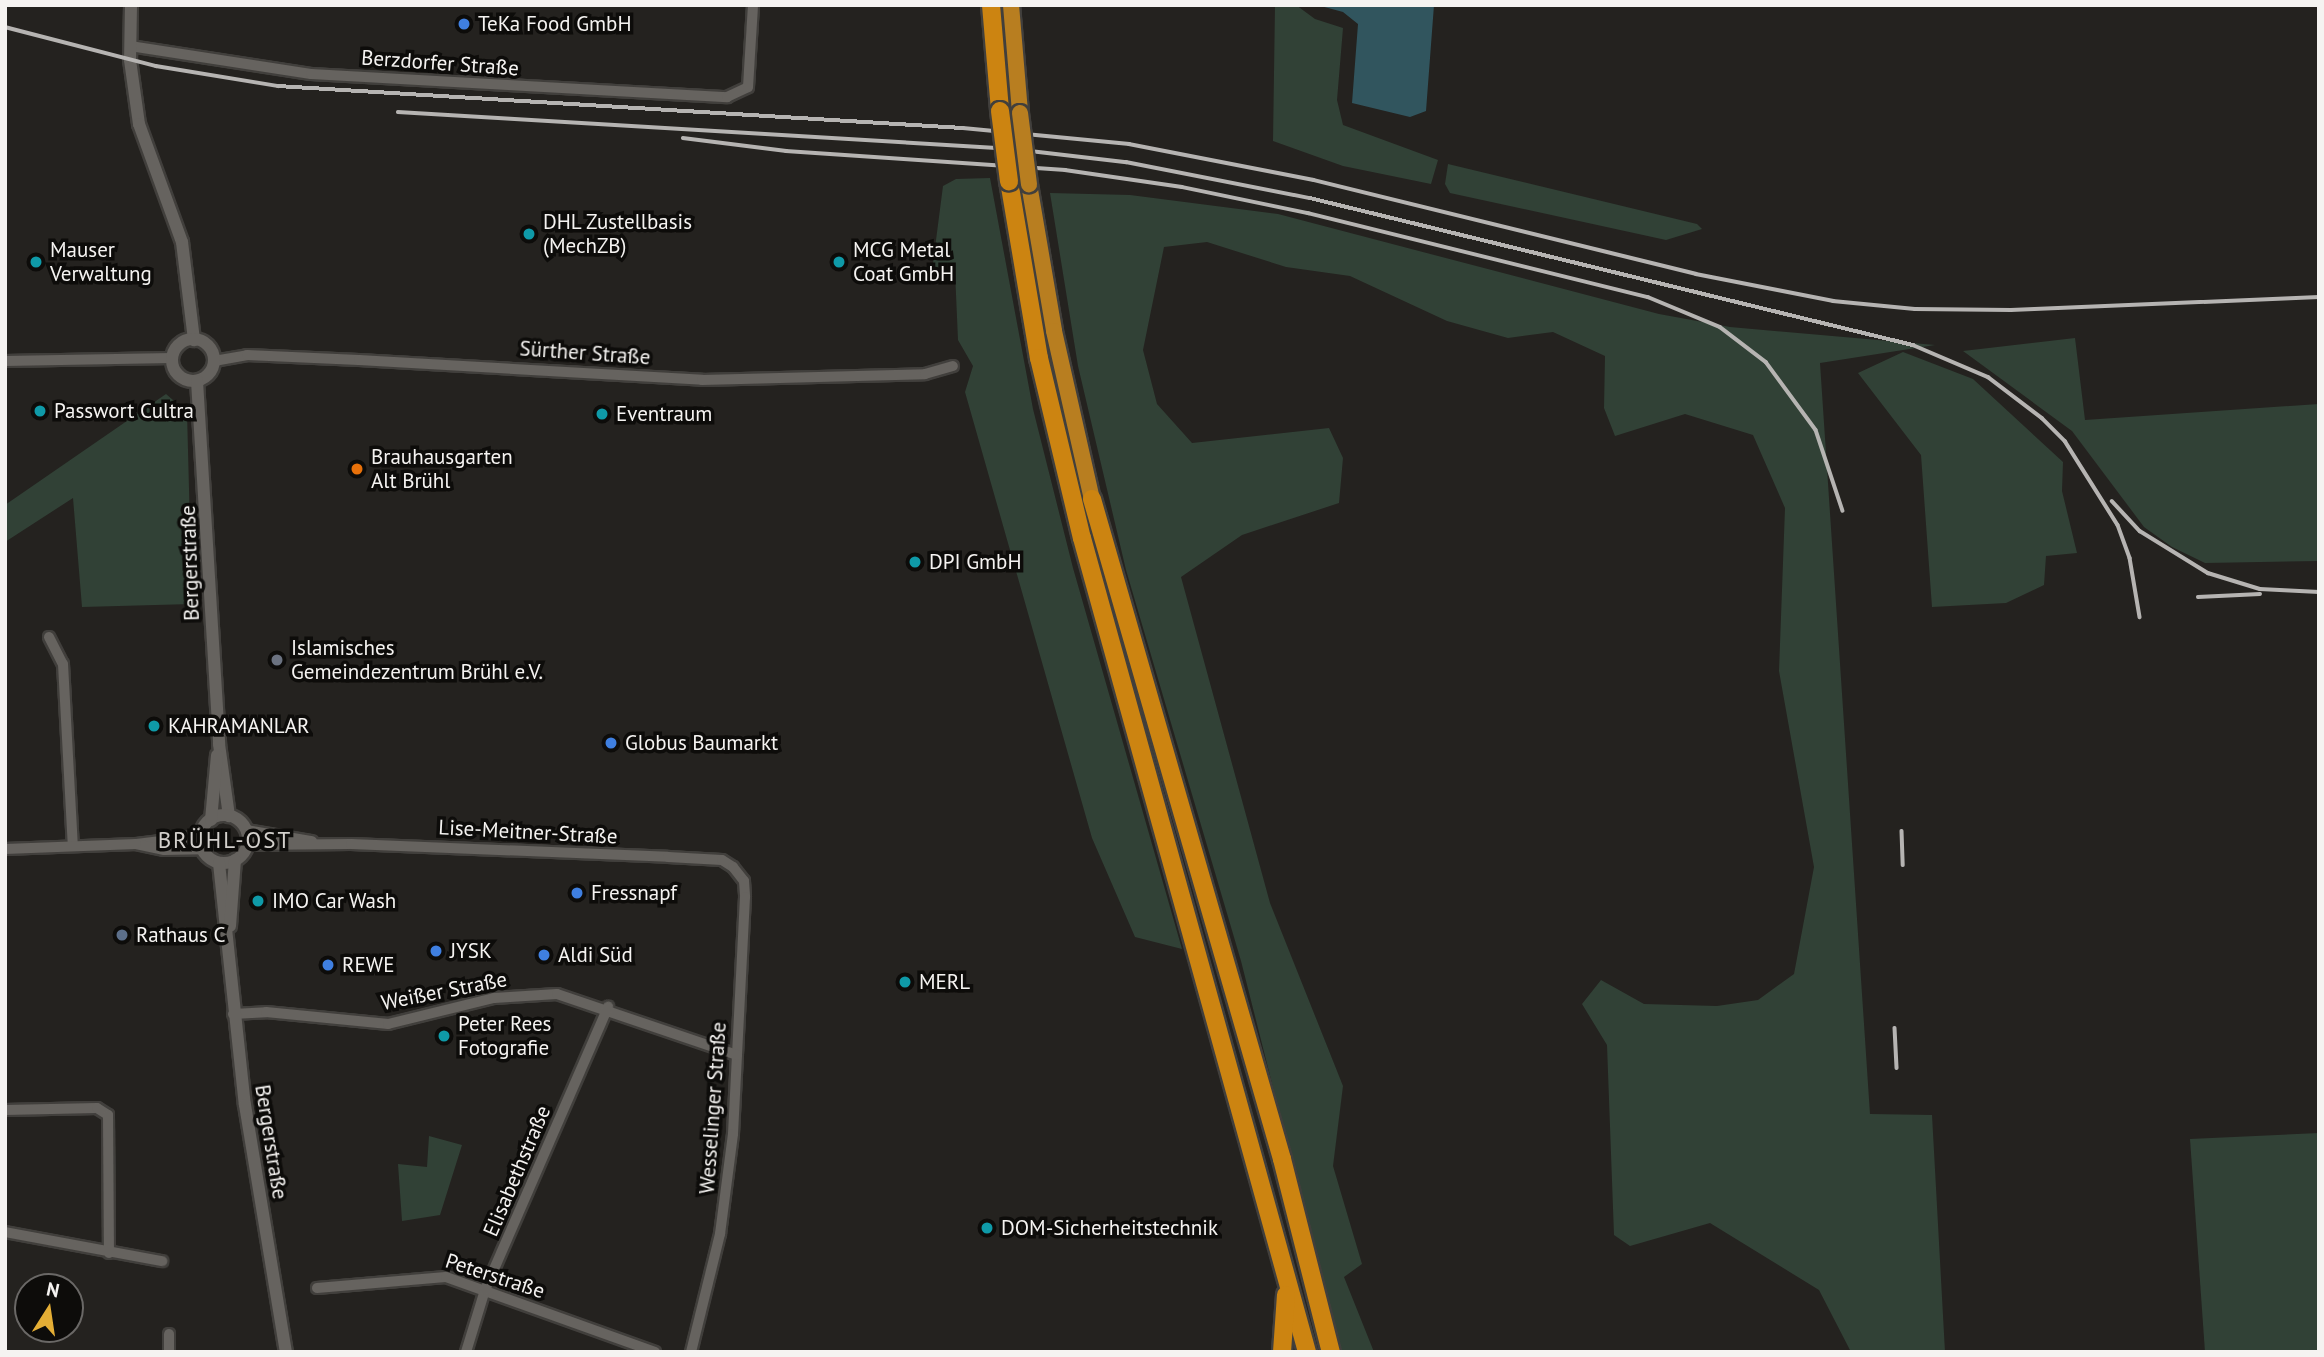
<!DOCTYPE html>
<html>
<head>
<meta charset="utf-8">
<style>
	body { margin:0 }
	#map { position:relative; width:2324px; height:1357px; overflow:hidden; background:#24221f; font-family:"PT Sans",sans-serif }
	div>[style] { position:absolute }
	.green>* { inset:0; background:#314136 }
	.water>* { inset:0; background:#31555e }
	.roads { filter:drop-shadow(2px 0 #413f3c) drop-shadow(-2px 0 #413f3c) drop-shadow(0 2px #413f3c) drop-shadow(0 -2px #413f3c) }
	.minor>* { height:10px; margin:-5px; padding:0 5px; transform-origin:5px; border-radius:5px; background:#66635f }
	.tertiary>* { height:12px; margin:-6px; padding:0 6px; transform-origin:6px; border-radius:6px; background:#66635f }
	.tertiary>.ring { margin:-6px; padding:0; box-sizing:content-box; background:none; border:12px solid #66635f; border-radius:50% }
	.trunk>* { height:16px; margin:-8px; padding:0 8px; transform-origin:8px; border-radius:8px; background:#b87e20 }
	.motorway>* { height:18px; margin:-9px; padding:0 9px; transform-origin:9px; border-radius:9px; background:#cc8411 }
	.rail>* { height:3.5px; margin:-1.75px; padding:0 1.75px; transform-origin:1.75px; border-radius:1.75px; background:#b6b4b2 }
	.bridges { filter:drop-shadow(2px 0 #413f3c) drop-shadow(-2px 0 #413f3c) drop-shadow(0 2px #413f3c) drop-shadow(0 -2px #413f3c) }
	.trunk-bridge>* { height:16px; margin:-8px; padding:0 8px; transform-origin:8px; border-radius:8px; background:#b87e20 }
	.motorway-bridge>* { height:18px; margin:-9px; padding:0 9px; transform-origin:9px; border-radius:9px; background:#cc8411 }
	.dots>* { width:19px; height:19px; translate:-50% -50%; box-sizing:border-box; border:4px solid #0d0c0a; border-radius:50% }
	span { translate:-50% -50%; white-space:nowrap; text-align:center; line-height:1.15; -webkit-text-stroke:7px #0d0c0a; paint-order:stroke }
	.poi-label { font-size:21px; color:#f5f3f1 }
	.left { translate:0 -50%; text-align:left }
	.street-label { font-size:21px; color:#f5f3f1 }
	.neighbourhood-label { font-size:23px; color:#d3d0cc; letter-spacing:2px }
	.frame { position:absolute; inset:0; border:7px solid #f5f3f1; pointer-events:none }
	.north { position:absolute; left:14px; top:1273px; width:70px; height:70px; box-sizing:border-box; background:#0d0c0a; border:2px solid #6a6866; border-radius:50%; rotate:12deg; font-size:19px; font-weight:700; line-height:28px; text-align:center; color:#f5f3f1 }
	.north::after { content:''; display:block; margin:auto; width:24px; height:32px; background:#e4ae35; clip-path:polygon(50% 0,100% 100%,50% 72%,0 100%) }
</style>
</head>
<body>
<div id="map">
	<div class="green">
		<i style="clip-path:polygon(1275px 5px,1296px 5px,1315px 19px,1343px 28px,1337px 100px,1343px 125px,1438px 160px,1431px 184px,1343px 166px,1273px 141px)"></i>
		<i style="clip-path:polygon(1448px 164px,1697px 224px,1702px 229px,1666px 240px,1450px 193px,1445px 184px)"></i>
		<i style="clip-path:polygon(990px 178px,1033px 409px,1073px 568px,1182px 949px,1135px 937px,1092px 838px,965px 392px,973px 366px,958px 340px,955px 271px,932px 271px,943px 186px,956px 179px)"></i>
		<i style="clip-path:polygon(1050px 193px,1130px 195px,1278px 214px,1659px 314px,1730px 327px,1935px 345px,1820px 363px,1870px 1114px,1932px 1115px,1945px 1352px,1851px 1352px,1819px 1290px,1710px 1223px,1630px 1246px,1614px 1235px,1607px 1045px,1582px 1004px,1601px 980px,1644px 1004px,1717px 1006px,1758px 1000px,1794px 974px,1814px 867px,1779px 671px,1785px 508px,1753px 435px,1685px 414px,1615px 436px,1604px 408px,1605px 356px,1553px 332px,1508px 338px,1447px 321px,1350px 276px,1286px 267px,1207px 242px,1164px 247px,1143px 350px,1157px 404px,1192px 443px,1329px 428px,1343px 458px,1339px 503px,1242px 535px,1181px 577px,1270px 903px,1343px 1086px,1333px 1166px,1362px 1264px,1344px 1277px,1374px 1352px,1340px 1352px,1241px 961px,1126px 570px,1078px 366px)"></i>
		<i style="clip-path:polygon(2075px 338px,2085px 420px,2319px 404px,2319px 561px,2205px 563px,2172px 547px,2144px 527px,2072px 431px,1963px 351px)"></i>
		<i style="clip-path:polygon(1903px 352px,1973px 379px,2063px 462px,2062px 491px,2077px 553px,2046px 556px,2044px 585px,2006px 603px,1932px 607px,1921px 455px,1858px 373px)"></i>
		<i style="clip-path:polygon(166px 394px,187px 412px,192px 604px,82px 607px,73px 498px,5px 542px,5px 505px)"></i>
		<i style="clip-path:polygon(2319px 1133px,2319px 1352px,2205px 1352px,2190px 1139px)"></i>
		<i style="clip-path:polygon(429px 1136px,462px 1145px,440px 1215px,402px 1221px,398px 1164px,427px 1167px)"></i>
	</div>
	<div class="water">
		<i style="clip-path:polygon(1317px 5px,1434px 5px,1426px 111px,1410px 117px,1352px 103px,1358px 24px,1343px 12px)"></i>
	</div>
	<div class="roads">
		<div class="minor">
			<i style="left:130px;top:46px;width:183px;rotate:8.8deg"></i>
			<i style="left:311px;top:74px;width:417px;rotate:3.2deg"></i>
			<i style="left:727px;top:97px;width:23px;rotate:-25deg"></i>
			<i style="left:748px;top:87px;width:82px;rotate:-86.5deg"></i>
			<i style="left:5px;top:361px;width:167px;rotate:-1deg"></i>
			<i style="left:214px;top:361px;width:34px;rotate:-10deg"></i>
			<i style="left:247px;top:355px;width:112px;rotate:2.6deg"></i>
			<i style="left:359px;top:360px;width:344px;rotate:3.3deg"></i>
			<i style="left:702px;top:380px;width:223px;rotate:-1.5deg"></i>
			<i style="left:925px;top:374px;width:29px;rotate:-16deg"></i>
			<i style="left:49px;top:637px;width:30px;rotate:63deg"></i>
			<i style="left:63px;top:664px;width:182px;rotate:86.9deg"></i>
			<i style="left:246px;top:830px;width:67px;rotate:9.5deg"></i>
			<i style="left:201px;top:836px;width:65px;rotate:173deg"></i>
			<i style="left:136px;top:844px;width:29px;rotate:12deg"></i>
			<i style="left:164px;top:850px;width:39px;rotate:-1deg"></i>
			<i style="left:247px;top:845px;width:104px;rotate:-0.6deg"></i>
			<i style="left:351px;top:844px;width:317px;rotate:2.3deg"></i>
			<i style="left:668px;top:857px;width:54px;rotate:3.2deg"></i>
			<i style="left:722px;top:860px;width:13px;rotate:32deg"></i>
			<i style="left:733px;top:867px;width:18px;rotate:52deg"></i>
			<i style="left:744px;top:881px;width:16px;rotate:86deg"></i>
			<i style="left:745px;top:897px;width:237px;rotate:92.9deg"></i>
			<i style="left:733px;top:1134px;width:101px;rotate:97.4deg"></i>
			<i style="left:720px;top:1234px;width:122px;rotate:103.8deg"></i>
			<i style="left:5px;top:849px;width:131px;rotate:-2.2deg"></i>
			<i style="left:233px;top:1014px;width:33px;rotate:-3deg"></i>
			<i style="left:266px;top:1012px;width:123px;rotate:5.6deg"></i>
			<i style="left:388px;top:1024px;width:109px;rotate:-13.8deg"></i>
			<i style="left:494px;top:998px;width:63px;rotate:-3.6deg"></i>
			<i style="left:557px;top:994px;width:190px;rotate:18.7deg"></i>
			<i style="left:5px;top:1110px;width:92px;rotate:-1.2deg"></i>
			<i style="left:97px;top:1108px;width:13px;rotate:32deg"></i>
			<i style="left:108px;top:1115px;width:138px;rotate:89.6deg"></i>
			<i style="left:5px;top:1232px;width:160px;rotate:10.5deg"></i>
			<i style="left:317px;top:1288px;width:129px;rotate:-4.9deg"></i>
			<i style="left:446px;top:1277px;width:222px;rotate:19.7deg"></i>
			<i style="left:169px;top:1334px;width:18px;rotate:90deg"></i>
			<i style="left:466px;top:1352px;width:65px;rotate:-73deg"></i>
			<i style="left:485px;top:1290px;width:309px;rotate:-66.5deg"></i>
		</div>
		<div class="tertiary">
			<i style="left:131px;top:5px;width:55px;rotate:91deg"></i>
			<i style="left:130px;top:60px;width:65px;rotate:82deg"></i>
			<i style="left:139px;top:124px;width:126px;rotate:70deg"></i>
			<i style="left:182px;top:242px;width:99px;rotate:83deg"></i>
			<i class="ring" style="left:172px;top:339px;width:30px;height:30px"></i>
			<i style="left:197px;top:381px;width:364px;rotate:86.5deg"></i>
			<i style="left:219px;top:744px;width:73px;rotate:82.1deg"></i>
			<i class="ring" style="left:200px;top:815px;width:36px;height:36px"></i>
			<i style="left:211px;top:820px;width:65px;rotate:-84.7deg"></i>
			<i style="left:219px;top:863px;width:243px;rotate:83.9deg"></i>
			<i style="left:245px;top:1105px;width:250px;rotate:80.6deg"></i>
			<i style="left:230px;top:926px;width:66px;rotate:-85.7deg"></i>
		</div>
		<div class="trunk">
			<i style="left:1011px;top:5px;width:108px;rotate:85.2deg"></i>
			<i style="left:1029px;top:184px;width:149px;rotate:80.3deg"></i>
			<i style="left:1054px;top:331px;width:172px;rotate:77.3deg"></i>
		</div>
		<div class="motorway">
			<i style="left:991px;top:5px;width:106px;rotate:85.1deg"></i>
			<i style="left:1009px;top:181px;width:180px;rotate:80.4deg"></i>
			<i style="left:1039px;top:358px;width:185px;rotate:76.6deg"></i>
			<i style="left:1082px;top:538px;width:845px;rotate:74.55deg"></i>
			<i style="left:1092px;top:499px;width:687px;rotate:73.94deg"></i>
			<i style="left:1282px;top:1159px;width:199px;rotate:75.8deg"></i>
			<i style="left:1282px;top:1352px;width:57px;rotate:-86deg"></i>
		</div>
	</div>
	<div class="rail">
		<i style="left:5px;top:27px;width:156px;rotate:14.5deg"></i>
		<i style="left:156px;top:66px;width:124px;rotate:9.3deg"></i>
		<i style="left:278px;top:86px;width:686px;rotate:3.51deg"></i>
		<i style="left:963px;top:128px;width:167px;rotate:5.5deg"></i>
		<i style="left:1129px;top:144px;width:188px;rotate:11deg"></i>
		<i style="left:1314px;top:180px;width:393px;rotate:13.8deg"></i>
		<i style="left:1696px;top:274px;width:140px;rotate:11.1deg"></i>
		<i style="left:1833px;top:301px;width:82px;rotate:5.6deg"></i>
		<i style="left:1915px;top:309px;width:96px;rotate:0.6deg"></i>
		<i style="left:2011px;top:310px;width:308px;rotate:-2.4deg"></i>
		<i style="left:398px;top:112px;width:616px;rotate:3.44deg"></i>
		<i style="left:1013px;top:149px;width:114px;rotate:6.6deg"></i>
		<i style="left:1126px;top:162px;width:187px;rotate:11.1deg"></i>
		<i style="left:1310px;top:198px;width:621px;rotate:13.7deg"></i>
		<i style="left:1913px;top:345px;width:82px;rotate:23.1deg"></i>
		<i style="left:1988px;top:377px;width:68px;rotate:37.2deg"></i>
		<i style="left:2042px;top:418px;width:33px;rotate:45deg"></i>
		<i style="left:2065px;top:441px;width:99px;rotate:57.8deg"></i>
		<i style="left:2118px;top:525px;width:35px;rotate:70deg"></i>
		<i style="left:2130px;top:558px;width:60px;rotate:80.4deg"></i>
		<i style="left:683px;top:138px;width:104px;rotate:7.2deg"></i>
		<i style="left:786px;top:151px;width:280px;rotate:3.9deg"></i>
		<i style="left:1065px;top:170px;width:118px;rotate:8.3deg"></i>
		<i style="left:1182px;top:187px;width:129px;rotate:11.7deg"></i>
		<i style="left:1308px;top:213px;width:350px;rotate:13.9deg"></i>
		<i style="left:1648px;top:297px;width:78px;rotate:22.6deg"></i>
		<i style="left:1720px;top:327px;width:58px;rotate:37.3deg"></i>
		<i style="left:1766px;top:362px;width:84px;rotate:53.7deg"></i>
		<i style="left:1816px;top:430px;width:85px;rotate:71.6deg"></i>
		<i style="left:2112px;top:501px;width:41px;rotate:47deg"></i>
		<i style="left:2140px;top:531px;width:80px;rotate:31.7deg"></i>
		<i style="left:2208px;top:573px;width:54px;rotate:17.1deg"></i>
		<i style="left:2260px;top:589px;width:59px;rotate:2.9deg"></i>
		<i style="left:2198px;top:597px;width:62px;rotate:-2.8deg"></i>
		<i style="left:1902px;top:831px;width:34px;rotate:88deg"></i>
		<i style="left:1895px;top:1028px;width:40px;rotate:87.1deg"></i>
	</div>
	<div class="bridges">
		<div class="trunk-bridge">
			<i style="left:1020px;top:113px;width:72px;rotate:82.8deg"></i>
		</div>
		<div class="motorway-bridge">
			<i style="left:1000px;top:111px;width:71px;rotate:82.7deg"></i>
		</div>
	</div>
	<div class="dots">
		<i style="left:464px;top:24px;background:#3f7fe0"></i>
		<i style="left:529px;top:234px;background:#0f9aa8"></i>
		<i style="left:36px;top:262px;background:#0f9aa8"></i>
		<i style="left:839px;top:262px;background:#0f9aa8"></i>
		<i style="left:40px;top:411px;background:#0f9aa8"></i>
		<i style="left:602px;top:414px;background:#0f9aa8"></i>
		<i style="left:357px;top:469px;background:#e8710a"></i>
		<i style="left:915px;top:562px;background:#0f9aa8"></i>
		<i style="left:277px;top:660px;background:#6b7280"></i>
		<i style="left:154px;top:726px;background:#0f9aa8"></i>
		<i style="left:611px;top:743px;background:#3f7fe0"></i>
		<i style="left:577px;top:893px;background:#3f7fe0"></i>
		<i style="left:258px;top:901px;background:#0f9aa8"></i>
		<i style="left:122px;top:935px;background:#5c6f8a"></i>
		<i style="left:436px;top:951px;background:#3f7fe0"></i>
		<i style="left:544px;top:955px;background:#3f7fe0"></i>
		<i style="left:328px;top:965px;background:#3f7fe0"></i>
		<i style="left:905px;top:982px;background:#0f9aa8"></i>
		<i style="left:444px;top:1036px;background:#0f9aa8"></i>
		<i style="left:987px;top:1228px;background:#0f9aa8"></i>
	</div>
	<div class="poi-label">
		<span class="left" style="left:478px;top:24px">TeKa Food GmbH</span>
		<span class="left" style="left:543px;top:234px">DHL Zustellbasis<br>(MechZB)</span>
		<span class="left" style="left:50px;top:262px">Mauser<br>Verwaltung</span>
		<span class="left" style="left:853px;top:262px">MCG Metal<br>Coat GmbH</span>
		<span class="left" style="left:54px;top:411px">Passwort Cultra</span>
		<span class="left" style="left:616px;top:414px">Eventraum</span>
		<span class="left" style="left:371px;top:469px">Brauhausgarten<br>Alt Brühl</span>
		<span class="left" style="left:929px;top:562px">DPI GmbH</span>
		<span class="left" style="left:291px;top:660px">Islamisches<br>Gemeindezentrum Brühl e.V.</span>
		<span class="left" style="left:168px;top:726px">KAHRAMANLAR</span>
		<span class="left" style="left:625px;top:743px">Globus Baumarkt</span>
		<span class="left" style="left:591px;top:893px">Fressnapf</span>
		<span class="left" style="left:272px;top:901px">IMO Car Wash</span>
		<span class="left" style="left:136px;top:935px">Rathaus C</span>
		<span class="left" style="left:450px;top:951px">JYSK</span>
		<span class="left" style="left:558px;top:955px">Aldi Süd</span>
		<span class="left" style="left:342px;top:965px">REWE</span>
		<span class="left" style="left:919px;top:982px">MERL</span>
		<span class="left" style="left:458px;top:1036px">Peter Rees<br>Fotografie</span>
		<span class="left" style="left:1001px;top:1228px">DOM-Sicherheitstechnik</span>
	</div>
	<div class="street-label">
		<span style="left:440px;top:63px;rotate:4deg">Berzdorfer Straße</span>
		<span style="left:585px;top:353px;rotate:4deg">Sürther Straße</span>
		<span style="left:190px;top:563px;rotate:-92deg">Bergerstraße</span>
		<span style="left:528px;top:832px;rotate:3deg">Lise-Meitner-Straße</span>
		<span style="left:444px;top:991px;rotate:-11deg">Weißer Straße</span>
		<span style="left:713px;top:1108px;rotate:-86deg">Wesselinger Straße</span>
		<span style="left:271px;top:1142px;rotate:81deg">Bergerstraße</span>
		<span style="left:517px;top:1171px;rotate:-67deg">Elisabethstraße</span>
		<span style="left:495px;top:1276px;rotate:18deg">Peterstraße</span>
	</div>
	<div class="neighbourhood-label">
		<span style="left:225px;top:840px">BRÜHL-OST</span>
	</div>
	<div class="frame"></div>
	<div class="north">N</div>
</div>
</body>
</html>
